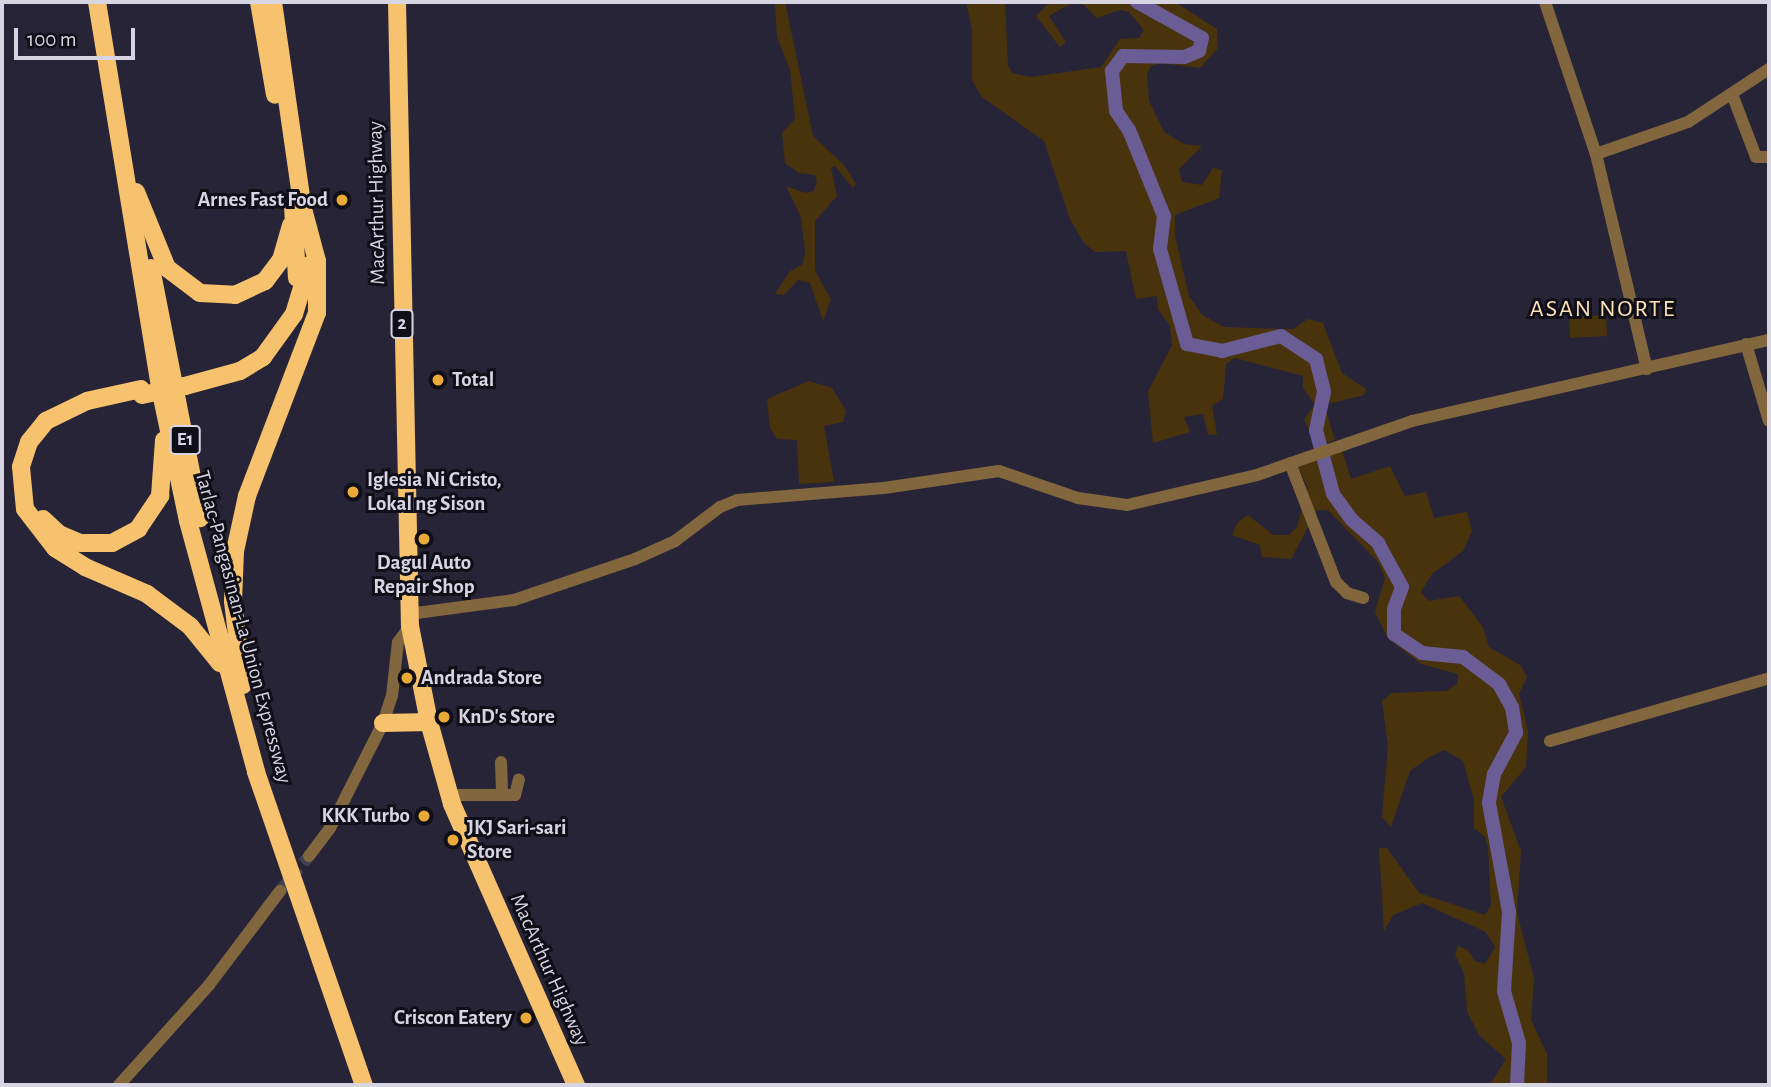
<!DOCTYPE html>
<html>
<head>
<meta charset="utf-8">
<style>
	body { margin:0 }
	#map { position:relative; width:1771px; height:1087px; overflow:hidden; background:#282437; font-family:"Alegreya Sans",sans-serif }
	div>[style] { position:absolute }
	.green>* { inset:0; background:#49330d; transform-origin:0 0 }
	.river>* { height:14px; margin:-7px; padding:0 7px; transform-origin:7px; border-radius:7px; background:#6a5c94 }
	.minor-tunnel>* { height:12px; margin-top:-6px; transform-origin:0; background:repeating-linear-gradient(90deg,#423f51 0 12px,transparent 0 18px) }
	.minor>* { height:12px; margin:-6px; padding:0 6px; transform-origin:6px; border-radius:6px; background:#82673e }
	.highway>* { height:18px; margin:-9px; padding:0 9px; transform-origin:9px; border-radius:9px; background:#f7c26e }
	.highway-bridge>* { height:18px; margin:-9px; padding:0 9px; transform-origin:9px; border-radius:9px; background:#f7c26e }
	.dots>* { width:19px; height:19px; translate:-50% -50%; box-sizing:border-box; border:4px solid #100f17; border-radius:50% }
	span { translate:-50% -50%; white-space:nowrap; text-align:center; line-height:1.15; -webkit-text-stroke:6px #100f17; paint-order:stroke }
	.shield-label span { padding:2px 5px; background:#100f17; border:2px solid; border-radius:5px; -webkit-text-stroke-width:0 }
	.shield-label { font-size:19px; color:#d7d5e2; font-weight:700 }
	.poi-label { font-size:21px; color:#d7d5e2; font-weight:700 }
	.right { translate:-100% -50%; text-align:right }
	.left { translate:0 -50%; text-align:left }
	.street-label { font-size:21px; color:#d7d5e2 }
	.quarter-label { font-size:24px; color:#fbe0b8; letter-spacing:2px }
	.frame { position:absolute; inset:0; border:4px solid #d7d5e2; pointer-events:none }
	.scale { position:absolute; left:14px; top:28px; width:121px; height:32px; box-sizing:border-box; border:4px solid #d7d5e2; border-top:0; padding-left:9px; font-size:21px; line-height:24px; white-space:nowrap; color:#d7d5e2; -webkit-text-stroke:5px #100f17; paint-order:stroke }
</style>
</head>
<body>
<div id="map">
	<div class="green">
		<i style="clip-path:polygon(775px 2px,785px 2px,813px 136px,844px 165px,856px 184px,853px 188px,835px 166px,831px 168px,837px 196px,815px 221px,815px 271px,831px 299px,823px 321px,810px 283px,798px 280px,784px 295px,775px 294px,789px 272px,803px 264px,805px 251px,801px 217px,786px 186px,805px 193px,814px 191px,817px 181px,815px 175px,799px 173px,785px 163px,782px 133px,795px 119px,790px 70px,777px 37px)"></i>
		<i style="clip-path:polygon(966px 2px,1005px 2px,1008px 65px,1012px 73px,1031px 77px,1101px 67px,1120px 39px,1139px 38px,1144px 30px,1129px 12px,1120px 10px,1097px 18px,1082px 3px,1070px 4px,1049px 16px,1066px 42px,1060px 47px,1036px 16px,1050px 2px,1175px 2px,1217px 29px,1218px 48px,1200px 68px,1161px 63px,1151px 66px,1147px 75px,1149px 101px,1164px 132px,1184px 144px,1202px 146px,1179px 169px,1182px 182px,1202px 185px,1213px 168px,1222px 170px,1219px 198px,1175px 215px,1175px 236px,1189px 296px,1202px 315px,1224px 327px,1282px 329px,1293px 329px,1308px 319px,1323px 323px,1342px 373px,1366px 389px,1364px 395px,1324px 405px,1335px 440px,1317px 447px,1304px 419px,1315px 405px,1303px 388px,1303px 376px,1235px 358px,1226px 364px,1223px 399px,1212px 406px,1217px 434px,1208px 435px,1203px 414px,1184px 417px,1190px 432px,1153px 443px,1148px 392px,1172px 345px,1170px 326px,1158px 309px,1157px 296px,1136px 299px,1126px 251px,1095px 252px,1084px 243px,1070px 219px,1044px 141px,982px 97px,972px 80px,972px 29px)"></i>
		<i style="left:1606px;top:315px;width:21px;height:37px;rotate:87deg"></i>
		<i style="clip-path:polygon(809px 381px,832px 388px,846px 411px,843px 422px,824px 426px,834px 482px,799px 484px,797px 440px,777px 439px,770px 428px,767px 399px)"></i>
		<i style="clip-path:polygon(1342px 451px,1351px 479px,1390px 466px,1405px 496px,1426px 492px,1434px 518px,1467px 512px,1472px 531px,1463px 551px,1432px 574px,1421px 592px,1428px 601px,1459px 596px,1483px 627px,1489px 647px,1520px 665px,1527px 677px,1519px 694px,1528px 731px,1526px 767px,1501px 797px,1521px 851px,1517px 913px,1534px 978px,1531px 1020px,1547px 1054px,1547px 1085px,1490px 1085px,1506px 1059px,1479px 1035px,1467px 1011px,1464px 973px,1455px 955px,1458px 946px,1468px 950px,1475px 961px,1485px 964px,1495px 947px,1486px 932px,1422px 903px,1393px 915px,1384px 931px,1379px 848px,1387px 848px,1419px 893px,1485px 915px,1491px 905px,1488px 847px,1485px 837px,1474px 828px,1474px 800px,1463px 761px,1444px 750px,1428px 758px,1410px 771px,1391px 827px,1382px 817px,1388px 745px,1382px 701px,1392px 693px,1446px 691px,1457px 684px,1458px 674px,1421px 664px,1388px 638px,1375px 612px,1385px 578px,1378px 562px,1328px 510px,1317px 510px,1291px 559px,1262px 557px,1260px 545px,1232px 535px,1238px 522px,1248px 515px,1273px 535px,1289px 535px,1297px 527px,1308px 488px,1298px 467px)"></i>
	</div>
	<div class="river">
		<i style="left:1137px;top:2px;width:74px;rotate:29deg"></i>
		<i style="left:1202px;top:38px;width:13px;rotate:103deg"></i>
		<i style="left:1199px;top:51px;width:16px;rotate:158deg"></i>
		<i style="left:1184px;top:57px;width:61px;rotate:-179.1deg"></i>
		<i style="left:1123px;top:56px;width:19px;rotate:126deg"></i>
		<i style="left:1112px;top:71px;width:40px;rotate:84.3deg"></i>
		<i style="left:1116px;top:111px;width:23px;rotate:56deg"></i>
		<i style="left:1129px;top:130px;width:93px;rotate:67.9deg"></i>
		<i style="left:1164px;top:216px;width:33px;rotate:97deg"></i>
		<i style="left:1160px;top:249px;width:99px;rotate:74.1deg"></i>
		<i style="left:1187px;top:344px;width:36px;rotate:11deg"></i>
		<i style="left:1222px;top:351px;width:61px;rotate:-14.3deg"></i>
		<i style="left:1281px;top:336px;width:42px;rotate:33.3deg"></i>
		<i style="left:1316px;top:359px;width:34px;rotate:76deg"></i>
		<i style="left:1324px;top:392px;width:39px;rotate:102deg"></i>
		<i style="left:1316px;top:430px;width:66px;rotate:75.1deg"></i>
		<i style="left:1333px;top:494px;width:32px;rotate:54deg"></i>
		<i style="left:1352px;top:520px;width:35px;rotate:41deg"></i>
		<i style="left:1378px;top:543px;width:50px;rotate:61.4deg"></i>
		<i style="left:1402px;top:587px;width:23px;rotate:110deg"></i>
		<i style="left:1394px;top:609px;width:25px;rotate:90deg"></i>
		<i style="left:1394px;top:634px;width:34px;rotate:34deg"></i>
		<i style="left:1422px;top:653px;width:41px;rotate:5.6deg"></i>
		<i style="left:1463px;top:657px;width:45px;rotate:36.9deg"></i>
		<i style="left:1499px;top:684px;width:26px;rotate:61deg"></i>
		<i style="left:1512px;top:707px;width:26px;rotate:81deg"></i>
		<i style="left:1516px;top:733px;width:47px;rotate:118.2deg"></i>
		<i style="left:1494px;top:774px;width:29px;rotate:100deg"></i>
		<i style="left:1489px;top:803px;width:111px;rotate:79.6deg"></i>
		<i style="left:1509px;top:912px;width:79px;rotate:93.6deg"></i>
		<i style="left:1504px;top:991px;width:54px;rotate:73.9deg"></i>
		<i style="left:1519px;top:1043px;width:42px;rotate:92.7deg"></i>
	</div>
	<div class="minor-tunnel">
		<i style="left:280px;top:891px;width:45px;rotate:-50.4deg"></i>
	</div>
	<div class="minor">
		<i style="left:1545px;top:2px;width:160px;rotate:71.5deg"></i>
		<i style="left:1596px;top:154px;width:221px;rotate:76.7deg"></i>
		<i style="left:1732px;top:94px;width:67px;rotate:69.1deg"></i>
		<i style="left:1756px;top:157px;width:13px"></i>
		<i style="left:1596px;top:154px;width:97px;rotate:-19.2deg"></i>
		<i style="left:1688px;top:122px;width:97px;rotate:-33.2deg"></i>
		<i style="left:1746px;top:344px;width:80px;rotate:73.4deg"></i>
		<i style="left:1290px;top:463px;width:128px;rotate:68.9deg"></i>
		<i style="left:1336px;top:582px;width:16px;rotate:45deg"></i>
		<i style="left:1347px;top:593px;width:17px;rotate:17deg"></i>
		<i style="left:409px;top:614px;width:106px;rotate:-7.6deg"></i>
		<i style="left:514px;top:600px;width:128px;rotate:-18.7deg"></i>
		<i style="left:635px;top:559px;width:44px;rotate:-24.2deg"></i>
		<i style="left:675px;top:541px;width:56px;rotate:-37.1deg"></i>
		<i style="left:720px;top:507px;width:18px;rotate:-22deg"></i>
		<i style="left:737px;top:500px;width:147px;rotate:-4.7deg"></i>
		<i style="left:884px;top:488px;width:116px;rotate:-8.4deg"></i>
		<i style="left:999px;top:471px;width:83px;rotate:18.9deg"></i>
		<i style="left:1078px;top:498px;width:49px;rotate:8.1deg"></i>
		<i style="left:1127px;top:505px;width:133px;rotate:-13deg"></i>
		<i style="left:1257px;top:475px;width:164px;rotate:-19.2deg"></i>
		<i style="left:1412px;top:421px;width:366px;rotate:-12.8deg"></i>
		<i style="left:1550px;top:741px;width:228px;rotate:-16deg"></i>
		<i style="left:501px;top:762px;width:33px;rotate:88deg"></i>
		<i style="left:449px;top:795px;width:66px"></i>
		<i style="left:515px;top:795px;width:16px;rotate:-76deg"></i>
		<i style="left:309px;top:856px;width:35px;rotate:-53deg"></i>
		<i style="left:330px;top:828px;width:118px;rotate:-63.2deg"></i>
		<i style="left:383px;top:723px;width:28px;rotate:-72deg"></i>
		<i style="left:392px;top:696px;width:54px;rotate:-83.7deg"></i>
		<i style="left:398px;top:642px;width:20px;rotate:-53deg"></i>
		<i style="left:119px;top:1085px;width:135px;rotate:-48deg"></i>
		<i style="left:209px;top:985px;width:118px;rotate:-52.9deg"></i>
	</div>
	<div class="highway">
		<i style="left:97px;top:2px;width:391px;rotate:80.7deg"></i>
		<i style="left:160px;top:388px;width:136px;rotate:78.1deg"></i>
		<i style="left:188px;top:521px;width:260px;rotate:74.8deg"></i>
		<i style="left:256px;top:772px;width:331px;rotate:71deg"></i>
		<i style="left:259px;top:2px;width:94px;rotate:80.2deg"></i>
		<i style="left:273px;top:2px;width:216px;rotate:81.8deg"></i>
		<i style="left:397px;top:2px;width:624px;rotate:88.81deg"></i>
		<i style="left:410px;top:626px;width:98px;rotate:78.8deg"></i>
		<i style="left:429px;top:722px;width:85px;rotate:74.3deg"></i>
		<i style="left:452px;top:804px;width:307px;rotate:66.2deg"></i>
		<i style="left:136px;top:192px;width:82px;rotate:67.8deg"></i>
		<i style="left:167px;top:268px;width:41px;rotate:37.1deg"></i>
		<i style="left:200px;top:293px;width:35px;rotate:3deg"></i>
		<i style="left:235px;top:295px;width:33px;rotate:-25deg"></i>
		<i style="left:265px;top:281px;width:26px;rotate:-53deg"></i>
		<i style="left:281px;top:260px;width:36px;rotate:-74deg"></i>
		<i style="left:293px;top:205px;width:73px;rotate:86.9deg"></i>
		<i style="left:151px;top:268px;width:255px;rotate:78.9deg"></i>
		<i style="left:185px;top:386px;width:57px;rotate:-15.3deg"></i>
		<i style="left:240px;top:371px;width:27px;rotate:-31deg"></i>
		<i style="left:263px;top:357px;width:53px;rotate:-54.2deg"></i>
		<i style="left:294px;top:314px;width:51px;rotate:-73deg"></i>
		<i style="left:141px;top:389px;width:55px;rotate:167.5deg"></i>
		<i style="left:87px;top:401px;width:46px;rotate:154deg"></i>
		<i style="left:46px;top:421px;width:27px;rotate:129deg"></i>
		<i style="left:29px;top:442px;width:26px;rotate:108deg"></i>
		<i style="left:21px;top:467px;width:42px;rotate:84.6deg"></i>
		<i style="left:25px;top:509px;width:49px;rotate:52.4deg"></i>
		<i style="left:55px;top:548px;width:36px;rotate:32deg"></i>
		<i style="left:85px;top:567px;width:68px;rotate:23.5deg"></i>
		<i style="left:147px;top:594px;width:54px;rotate:36.7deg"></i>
		<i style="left:190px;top:626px;width:48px;rotate:51deg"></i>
		<i style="left:43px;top:519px;width:22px;rotate:43deg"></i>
		<i style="left:59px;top:534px;width:23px;rotate:23deg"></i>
		<i style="left:80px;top:543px;width:32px"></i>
		<i style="left:112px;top:543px;width:30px;rotate:-28deg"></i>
		<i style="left:138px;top:529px;width:40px;rotate:-56deg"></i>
		<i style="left:160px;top:496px;width:56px;rotate:-85.9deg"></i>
		<i style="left:243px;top:685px;width:85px;rotate:-96.8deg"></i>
		<i style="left:233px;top:601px;width:50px;rotate:-87.7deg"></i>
		<i style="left:235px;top:551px;width:56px;rotate:-77.7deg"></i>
		<i style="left:247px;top:496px;width:196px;rotate:-69.1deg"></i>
		<i style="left:317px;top:313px;width:52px;rotate:-90deg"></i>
		<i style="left:317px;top:261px;width:58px;rotate:-105deg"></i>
		<i style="left:383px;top:723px;width:46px;rotate:-1.2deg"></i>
	</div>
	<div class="highway-bridge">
		<i style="left:142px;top:395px;width:44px;rotate:-11.8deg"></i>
	</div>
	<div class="dots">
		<i style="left:342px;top:200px;background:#eaaa38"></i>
		<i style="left:438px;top:380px;background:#eaaa38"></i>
		<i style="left:353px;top:492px;background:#eaaa38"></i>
		<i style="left:424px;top:539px;background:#eaaa38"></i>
		<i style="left:407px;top:678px;background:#eaaa38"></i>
		<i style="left:444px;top:717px;background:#eaaa38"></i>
		<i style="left:424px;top:816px;background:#eaaa38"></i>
		<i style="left:453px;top:840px;background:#eaaa38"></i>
		<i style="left:526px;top:1018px;background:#eaaa38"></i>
	</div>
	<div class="shield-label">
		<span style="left:402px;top:324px">2</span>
		<span style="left:185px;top:440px">E1</span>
	</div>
	<div class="poi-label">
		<span class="right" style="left:328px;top:200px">Arnes Fast Food</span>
		<span class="left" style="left:452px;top:380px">Total</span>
		<span class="left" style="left:367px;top:492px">Iglesia Ni Cristo,<br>Lokal ng Sison</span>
		<span style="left:424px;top:575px">Dagul Auto<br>Repair Shop</span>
		<span class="left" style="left:421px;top:678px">Andrada Store</span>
		<span class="left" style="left:458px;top:717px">KnD's Store</span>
		<span class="right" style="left:410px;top:816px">KKK Turbo</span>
		<span class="left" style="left:467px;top:840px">JKJ Sari-sari<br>Store</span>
		<span class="right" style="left:512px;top:1018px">Criscon Eatery</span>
	</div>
	<div class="street-label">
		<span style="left:377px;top:203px;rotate:-91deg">MacArthur Highway</span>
		<span style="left:243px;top:627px;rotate:75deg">Tarlac-Pangasinan-La Union Expressway</span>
		<span style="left:549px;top:970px;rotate:66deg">MacArthur Highway</span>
	</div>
	<div class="quarter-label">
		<span style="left:1603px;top:310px">ASAN NORTE</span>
	</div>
	<div class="frame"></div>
	<div class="scale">100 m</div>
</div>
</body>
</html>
